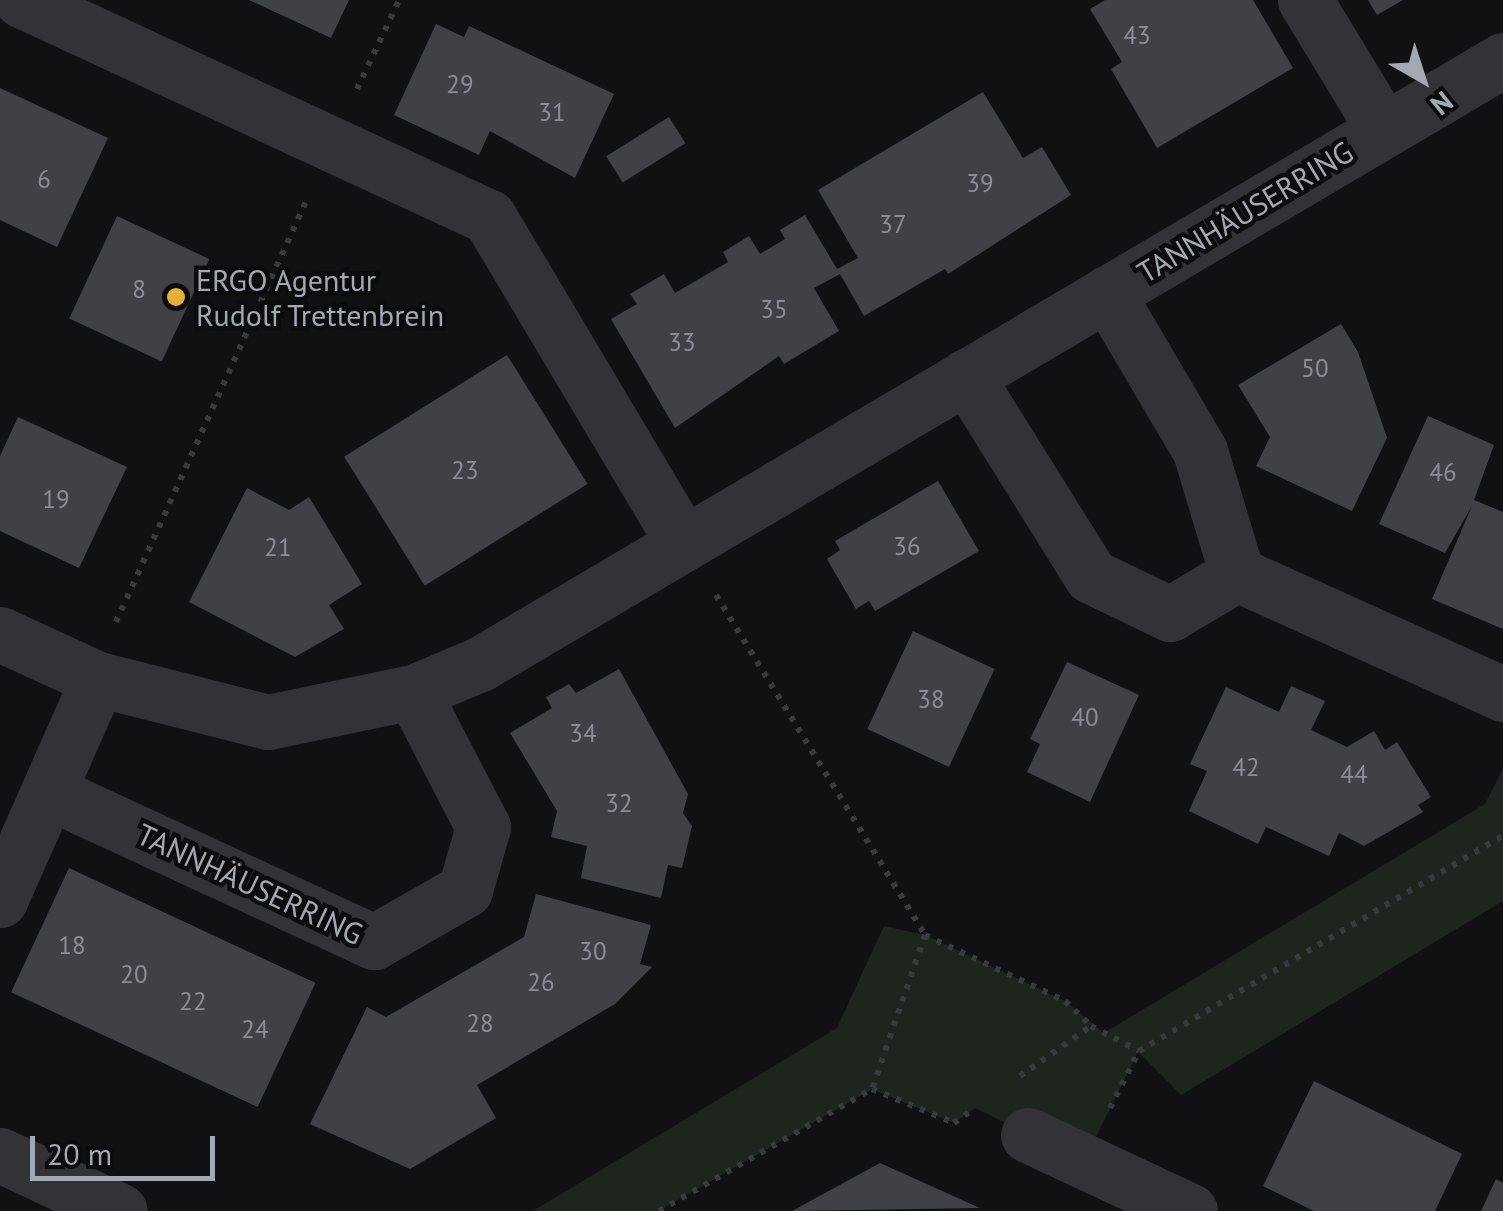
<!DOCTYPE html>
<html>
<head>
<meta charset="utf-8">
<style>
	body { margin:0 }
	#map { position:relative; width:1503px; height:1211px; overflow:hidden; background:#111113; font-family:"PT Sans",sans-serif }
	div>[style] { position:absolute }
	.green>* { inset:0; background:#1e251f }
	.building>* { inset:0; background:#404146; transform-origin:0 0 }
	.path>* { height:6px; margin-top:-3px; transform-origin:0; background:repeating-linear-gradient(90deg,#393a3e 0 5px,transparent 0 13px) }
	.minor>* { height:55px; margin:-27.5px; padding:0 27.5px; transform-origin:27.5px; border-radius:27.5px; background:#333337 }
	.dots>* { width:28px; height:28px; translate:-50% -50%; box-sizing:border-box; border:5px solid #0c0c0e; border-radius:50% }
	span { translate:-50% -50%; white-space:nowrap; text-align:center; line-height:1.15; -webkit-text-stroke:9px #0c0c0e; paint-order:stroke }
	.number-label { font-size:25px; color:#8b8e98 }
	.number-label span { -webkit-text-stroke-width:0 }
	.street-label { font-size:30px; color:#a4a8b3 }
	.poi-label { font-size:30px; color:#a4a8b3 }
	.left { translate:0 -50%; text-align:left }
	.north { position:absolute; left:1373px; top:30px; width:100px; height:100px; -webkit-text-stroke:8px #0c0c0e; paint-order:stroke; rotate:141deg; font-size:28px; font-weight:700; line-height:40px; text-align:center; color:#a4a8b3 }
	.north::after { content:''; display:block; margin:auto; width:35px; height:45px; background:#a4a8b3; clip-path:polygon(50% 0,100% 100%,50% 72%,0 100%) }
	.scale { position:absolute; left:30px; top:1136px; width:185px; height:45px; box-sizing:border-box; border:5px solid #a4a8b3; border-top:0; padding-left:12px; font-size:30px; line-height:35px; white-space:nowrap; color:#a4a8b3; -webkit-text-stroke:8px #0c0c0e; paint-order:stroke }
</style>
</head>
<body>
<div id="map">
	<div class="green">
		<i style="clip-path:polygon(1503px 769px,1503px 901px,1181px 1095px,1138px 1052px,1084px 1161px,975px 1108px,954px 1123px,872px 1089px,659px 1211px,533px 1211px,837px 1028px,884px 926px,925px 935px,1065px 1001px,1104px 1033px,1485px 804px)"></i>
	</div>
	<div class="building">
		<i style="clip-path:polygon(249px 0,349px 0,331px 38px)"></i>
		<i style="clip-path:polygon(1105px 0,1253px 0,1293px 68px,1157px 148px,1111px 69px,1122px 62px,1090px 9px)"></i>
		<i style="clip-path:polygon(1368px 0,1403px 0,1377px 15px)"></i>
		<i style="clip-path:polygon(436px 24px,464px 37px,469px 26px,614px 94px,575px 178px,490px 131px,479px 155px,394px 115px)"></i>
		<i style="clip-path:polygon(0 88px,108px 138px,57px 247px,0 220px)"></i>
		<i style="clip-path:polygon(983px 92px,1023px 158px,1042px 147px,1071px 195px,948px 274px,945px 269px,864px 316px,840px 274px,814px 288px,839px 331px,784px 364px,779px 356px,675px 428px,611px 319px,637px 304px,630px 294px,664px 274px,675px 293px,728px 262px,723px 252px,749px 236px,760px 254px,785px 239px,780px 230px,805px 215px,837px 269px,858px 258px,818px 190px)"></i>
		<i style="left:669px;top:117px;width:31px;height:74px;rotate:58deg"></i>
		<i style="left:117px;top:216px;width:102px;height:113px;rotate:25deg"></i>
		<i style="clip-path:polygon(1341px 324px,1358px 352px,1387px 438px,1352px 511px,1256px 466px,1270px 437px,1238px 385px)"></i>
		<i style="left:507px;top:355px;width:152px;height:192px;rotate:58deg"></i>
		<i style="clip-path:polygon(1428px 416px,1494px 445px,1474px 500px,1503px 512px,1503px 629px,1432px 599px,1472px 506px,1445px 553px,1379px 524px)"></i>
		<i style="clip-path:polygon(18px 417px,127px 467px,79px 568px,0 531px,0 456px)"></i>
		<i style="clip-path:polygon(938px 481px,979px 551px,875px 611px,869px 601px,856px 609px,827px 559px,840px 550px,835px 541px)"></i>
		<i style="clip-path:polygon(247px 488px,289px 510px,309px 497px,362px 584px,329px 605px,344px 629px,295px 657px,189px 602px)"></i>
		<i style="left:913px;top:631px;width:90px;height:108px;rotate:25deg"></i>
		<i style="clip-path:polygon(1067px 662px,1139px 695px,1090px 802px,1027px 772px,1040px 744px,1030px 739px)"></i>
		<i style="clip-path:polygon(619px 669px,688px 794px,683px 813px,692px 826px,682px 868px,668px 865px,661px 898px,581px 878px,587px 846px,551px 837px,557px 811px,510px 733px,552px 708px,546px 697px,569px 684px,576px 693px)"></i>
		<i style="clip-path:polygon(1291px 686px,1325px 701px,1311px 730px,1347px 747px,1374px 731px,1385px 750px,1397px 742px,1431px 797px,1418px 805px,1423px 812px,1364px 846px,1339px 833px,1329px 856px,1266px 827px,1258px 844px,1189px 811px,1207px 771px,1190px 764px,1226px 687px,1279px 712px)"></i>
		<i style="left:69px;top:868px;width:272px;height:137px;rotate:25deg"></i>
		<i style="clip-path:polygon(536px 894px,651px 925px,640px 964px,652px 967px,615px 1004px,477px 1085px,496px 1118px,410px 1169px,310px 1124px,367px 1007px,386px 1017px,524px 937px)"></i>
		<i style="clip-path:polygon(1314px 1081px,1462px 1154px,1435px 1211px,1314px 1211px,1263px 1186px)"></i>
		<i style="clip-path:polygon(880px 1163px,980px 1208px,792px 1211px)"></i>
		<i style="clip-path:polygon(1496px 1179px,1503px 1183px,1503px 1211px,1481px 1211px)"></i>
	</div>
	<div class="path">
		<i style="left:357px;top:89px;width:98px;rotate:-64.7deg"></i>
		<i style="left:716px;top:595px;width:399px;rotate:58.4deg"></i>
		<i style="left:925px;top:935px;width:163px;rotate:109deg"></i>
		<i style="left:116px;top:622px;width:467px;rotate:-65.7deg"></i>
		<i style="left:925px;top:935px;width:155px;rotate:25.2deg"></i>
		<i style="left:1065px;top:1001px;width:36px;rotate:44deg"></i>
		<i style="left:1020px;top:1076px;width:87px;rotate:-35.2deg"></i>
		<i style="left:1091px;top:1026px;width:54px;rotate:27.5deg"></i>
		<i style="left:1139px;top:1051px;width:423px;rotate:-30.6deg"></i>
		<i style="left:1110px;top:1108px;width:64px;rotate:-63deg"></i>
		<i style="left:659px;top:1211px;width:245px;rotate:-29.8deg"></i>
		<i style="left:872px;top:1089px;width:89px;rotate:22.5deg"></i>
		<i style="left:954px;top:1123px;width:24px;rotate:-36deg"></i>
	</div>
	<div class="minor">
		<i style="left:21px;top:0;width:516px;rotate:24.88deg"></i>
		<i style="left:489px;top:217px;width:379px;rotate:59.2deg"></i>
		<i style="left:1305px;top:0;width:152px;rotate:58.7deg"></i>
		<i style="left:1107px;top:293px;width:183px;rotate:59.5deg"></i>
		<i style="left:1200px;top:451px;width:128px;rotate:73.3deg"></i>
		<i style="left:1237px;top:574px;width:292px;rotate:24.3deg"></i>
		<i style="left:966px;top:376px;width:236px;rotate:58deg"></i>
		<i style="left:1091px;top:576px;width:88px;rotate:25.7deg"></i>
		<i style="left:1170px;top:614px;width:78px;rotate:-30.8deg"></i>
		<i style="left:0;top:634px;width:108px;rotate:24.7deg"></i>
		<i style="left:98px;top:679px;width:175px;rotate:14.2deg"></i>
		<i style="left:268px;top:722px;width:148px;rotate:-11.7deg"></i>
		<i style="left:413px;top:692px;width:73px;rotate:-22.7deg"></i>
		<i style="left:480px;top:664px;width:1188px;rotate:-30.56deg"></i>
		<i style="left:51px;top:793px;width:356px;rotate:24.8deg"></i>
		<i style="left:374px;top:942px;width:105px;rotate:-29.7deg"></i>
		<i style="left:465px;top:890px;width:66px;rotate:-74.1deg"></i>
		<i style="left:483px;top:827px;width:152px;rotate:-117.4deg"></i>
		<i style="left:0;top:900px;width:242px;rotate:-66.1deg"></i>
		<i style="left:1028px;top:1135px;width:179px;rotate:25.1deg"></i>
		<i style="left:0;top:1155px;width:132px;rotate:25deg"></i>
	</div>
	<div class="dots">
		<i style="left:176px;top:297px;background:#e6b036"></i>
	</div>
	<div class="number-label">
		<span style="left:1137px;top:35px">43</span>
		<span style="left:460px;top:84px">29</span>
		<span style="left:552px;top:112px">31</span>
		<span style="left:44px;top:179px">6</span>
		<span style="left:980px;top:183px">39</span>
		<span style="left:893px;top:224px">37</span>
		<span style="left:139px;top:289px">8</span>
		<span style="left:774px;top:309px">35</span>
		<span style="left:682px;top:342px">33</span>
		<span style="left:1315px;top:368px">50</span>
		<span style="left:465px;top:470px">23</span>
		<span style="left:1443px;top:472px">46</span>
		<span style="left:56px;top:499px">19</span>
		<span style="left:907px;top:546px">36</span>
		<span style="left:278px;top:547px">21</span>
		<span style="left:931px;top:699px">38</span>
		<span style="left:1085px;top:717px">40</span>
		<span style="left:583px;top:733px">34</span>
		<span style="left:1246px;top:767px">42</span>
		<span style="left:1354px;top:774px">44</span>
		<span style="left:619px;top:803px">32</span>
		<span style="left:72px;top:945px">18</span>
		<span style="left:593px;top:951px">30</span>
		<span style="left:134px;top:974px">20</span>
		<span style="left:541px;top:982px">26</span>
		<span style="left:193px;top:1001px">22</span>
		<span style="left:480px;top:1023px">28</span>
		<span style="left:255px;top:1029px">24</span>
	</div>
	<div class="street-label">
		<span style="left:1245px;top:212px;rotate:-31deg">TANNHÄUSERRING</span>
		<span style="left:250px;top:884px;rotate:25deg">TANNHÄUSERRING</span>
	</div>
	<div class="poi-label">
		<span class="left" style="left:196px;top:297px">ERGO Agentur<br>Rudolf Trettenbrein</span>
	</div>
	<div class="north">N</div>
	<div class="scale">20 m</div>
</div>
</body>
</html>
